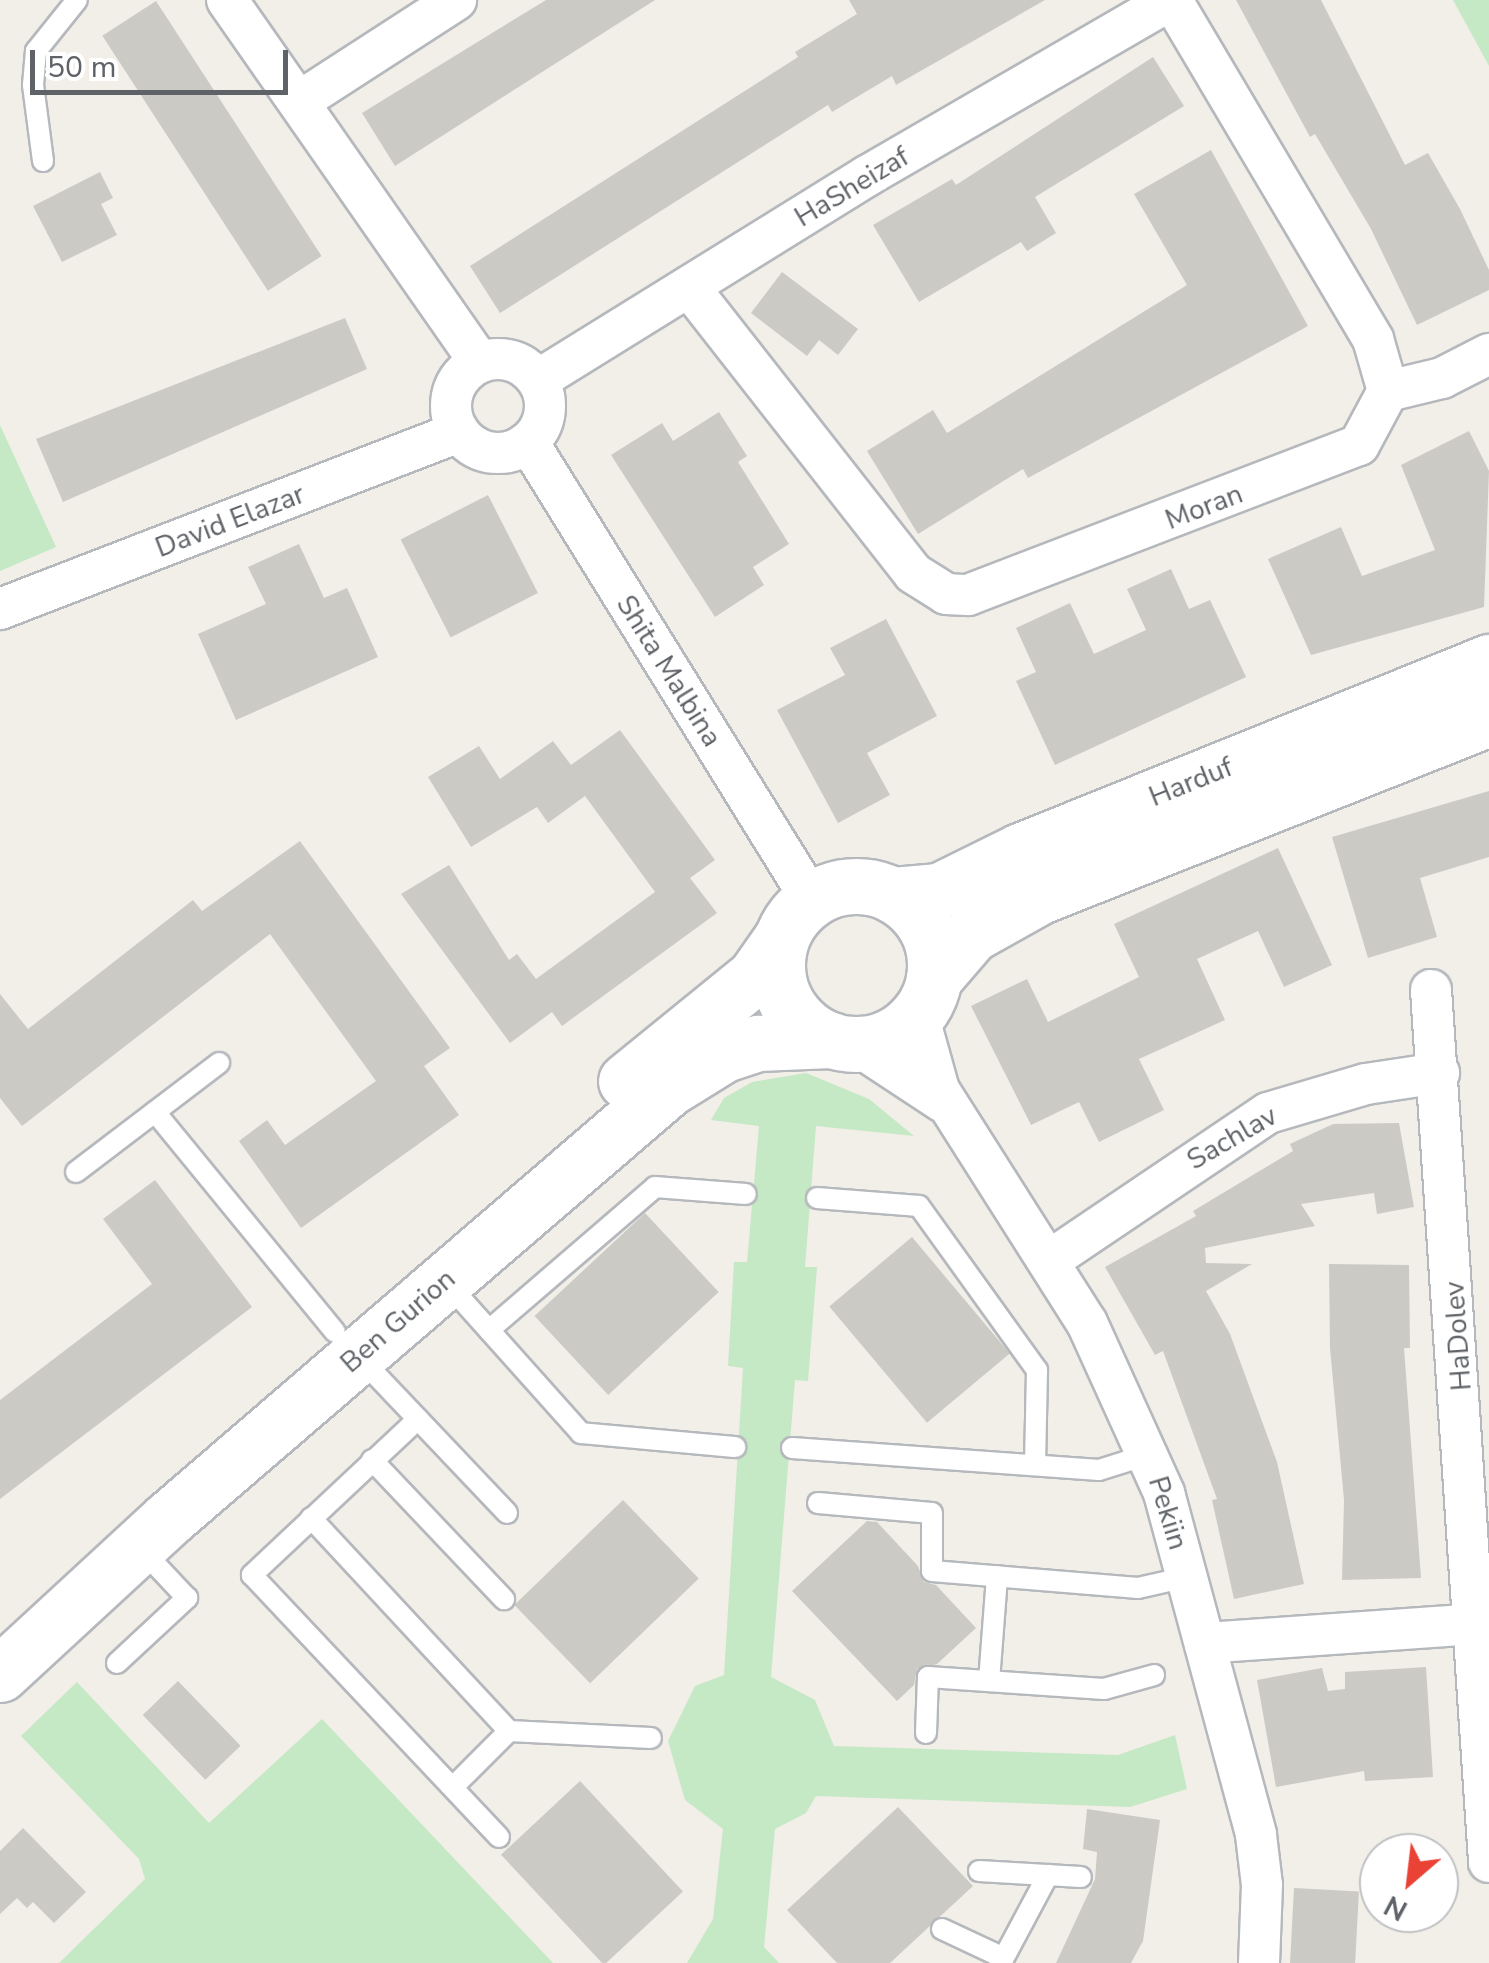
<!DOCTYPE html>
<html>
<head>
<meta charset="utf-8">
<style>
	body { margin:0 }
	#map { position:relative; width:1489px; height:1963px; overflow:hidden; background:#f1efe8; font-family:"Nunito Sans",sans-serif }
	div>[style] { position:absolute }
	.green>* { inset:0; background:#c5e8c5 }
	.building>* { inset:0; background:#cccac5; transform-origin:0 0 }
	.roads { filter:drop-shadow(2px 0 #b5b8bc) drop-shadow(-2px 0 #b5b8bc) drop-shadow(0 2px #b5b8bc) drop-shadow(0 -2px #b5b8bc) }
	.lane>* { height:20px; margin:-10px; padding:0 10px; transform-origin:10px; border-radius:10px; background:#fff }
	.street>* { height:40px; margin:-20px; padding:0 20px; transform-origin:20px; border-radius:20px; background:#fff }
	.street>.ring { margin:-20px; padding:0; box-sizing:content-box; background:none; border:40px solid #fff; border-radius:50% }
	.secondary>* { height:55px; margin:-27.5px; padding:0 27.5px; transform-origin:27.5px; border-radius:27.5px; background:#fff }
	.secondary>.ring { margin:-27.5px; padding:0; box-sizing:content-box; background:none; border:55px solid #fff; border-radius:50% }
	span { translate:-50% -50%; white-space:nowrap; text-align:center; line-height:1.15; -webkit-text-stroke:8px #fff; paint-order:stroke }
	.street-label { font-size:28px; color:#5f6368 }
	.north { position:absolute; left:1359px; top:1833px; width:100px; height:100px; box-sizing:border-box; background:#fff; border:2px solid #bfc1c3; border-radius:50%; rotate:208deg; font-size:28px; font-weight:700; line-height:40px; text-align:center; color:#5f6368 }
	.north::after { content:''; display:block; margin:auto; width:35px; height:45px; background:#ea4335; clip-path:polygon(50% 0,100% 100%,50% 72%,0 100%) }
	.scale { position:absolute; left:30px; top:50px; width:258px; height:45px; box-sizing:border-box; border:5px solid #5f6368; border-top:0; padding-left:12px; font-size:30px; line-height:35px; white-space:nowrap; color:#5f6368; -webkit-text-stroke:8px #fff; paint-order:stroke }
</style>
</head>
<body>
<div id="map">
	<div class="green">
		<i style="clip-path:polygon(1453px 0,1489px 0,1489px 66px)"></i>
		<i style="clip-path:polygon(0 425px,56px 547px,0 571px)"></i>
		<i style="clip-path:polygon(806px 1073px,869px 1099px,914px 1136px,816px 1126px,805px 1267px,817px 1267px,808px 1381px,795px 1380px,771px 1677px,815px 1700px,834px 1746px,1118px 1755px,1175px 1735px,1187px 1789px,1130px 1807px,816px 1796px,806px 1813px,775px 1829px,764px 1947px,779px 1963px,687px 1963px,713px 1919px,723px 1829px,685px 1800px,668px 1741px,695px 1686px,724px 1675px,743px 1368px,728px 1366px,734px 1262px,747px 1262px,759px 1126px,711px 1120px,724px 1098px,752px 1082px)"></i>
		<i style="clip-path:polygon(77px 1682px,209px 1823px,322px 1719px,553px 1963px,59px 1963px,145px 1879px,139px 1859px,21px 1736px)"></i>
	</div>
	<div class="building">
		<i style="clip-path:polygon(546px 0,655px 0,395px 166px,362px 113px)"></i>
		<i style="clip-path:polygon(849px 0,1045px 0,896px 85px,892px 76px,832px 112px,828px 105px,500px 313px,470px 266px,798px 57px,795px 52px,857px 14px)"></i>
		<i style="clip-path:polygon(1236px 0,1321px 0,1405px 165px,1428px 153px,1460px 209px,1489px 270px,1489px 290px,1417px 325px,1371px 229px,1315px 134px,1310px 137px)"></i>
		<i style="left:156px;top:1px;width:304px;height:64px;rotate:57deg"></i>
		<i style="clip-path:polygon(1153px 57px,1184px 106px,1035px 197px,1056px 233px,1027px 251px,1021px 242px,919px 302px,873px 225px,952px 179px,956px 185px)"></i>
		<i style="clip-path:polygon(1211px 150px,1308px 326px,1028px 478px,1023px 469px,918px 534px,867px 451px,933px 410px,947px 433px,1187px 285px,1134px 194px)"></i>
		<i style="clip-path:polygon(100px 172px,113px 198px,101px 204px,117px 235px,62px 262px,33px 206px)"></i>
		<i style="clip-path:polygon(782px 272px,858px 329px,838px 355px,819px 340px,807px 356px,751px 313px)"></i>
		<i style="clip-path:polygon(345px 318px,367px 369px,63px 502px,36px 439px)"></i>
		<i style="clip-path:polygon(719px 412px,747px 456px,738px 462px,789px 544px,753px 567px,764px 585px,715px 617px,611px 455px,662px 423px,673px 441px)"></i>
		<i style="clip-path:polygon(1469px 431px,1489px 471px,1484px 607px,1311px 655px,1268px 559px,1341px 527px,1362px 576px,1435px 550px,1401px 465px)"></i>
		<i style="left:488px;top:495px;width:110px;height:98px;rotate:63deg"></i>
		<i style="clip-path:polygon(299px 544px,324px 598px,347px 588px,378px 657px,236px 720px,198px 634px,266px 604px,248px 567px)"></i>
		<i style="clip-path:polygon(1171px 569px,1189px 609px,1210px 600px,1246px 677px,1055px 765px,1016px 681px,1036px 672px,1016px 628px,1070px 603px,1094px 654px,1146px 630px,1127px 589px)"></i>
		<i style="clip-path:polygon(886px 619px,937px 716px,867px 753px,890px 795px,838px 823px,777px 710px,845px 675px,830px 648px)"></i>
		<i style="clip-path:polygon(620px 730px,715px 860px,690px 878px,717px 913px,562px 1026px,552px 1012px,510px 1043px,401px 894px,449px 865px,509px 960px,517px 954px,536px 979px,655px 892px,585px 796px,548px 823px,537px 807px,471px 847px,428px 777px,479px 746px,500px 779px,553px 741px,571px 765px)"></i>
		<i style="clip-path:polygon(1489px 791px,1489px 857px,1420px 878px,1437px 937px,1368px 958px,1332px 837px)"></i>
		<i style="clip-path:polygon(300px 841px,450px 1048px,424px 1066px,459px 1115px,301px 1228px,239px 1141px,267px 1120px,285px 1145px,376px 1081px,270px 934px,22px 1126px,0 1098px,0 994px,28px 1029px,193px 900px,202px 911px)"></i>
		<i style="clip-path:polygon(1278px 848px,1332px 965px,1284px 987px,1258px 931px,1197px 959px,1225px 1020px,1139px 1059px,1164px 1110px,1099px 1142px,1079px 1102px,1031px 1125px,971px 1006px,1027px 979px,1048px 1022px,1139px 977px,1114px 924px)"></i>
		<i style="clip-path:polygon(1399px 1123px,1414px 1207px,1377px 1214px,1374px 1193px,1301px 1204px,1315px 1226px,1205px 1248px,1206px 1263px,1252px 1264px,1206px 1291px,1230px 1334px,1277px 1462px,1304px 1584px,1234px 1599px,1212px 1500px,1217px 1499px,1163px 1351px,1155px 1355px,1105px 1267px,1196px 1216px,1193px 1211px,1293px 1151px,1290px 1144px,1333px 1124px)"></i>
		<i style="clip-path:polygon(155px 1180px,252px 1307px,0 1499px,0 1400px,152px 1284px,103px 1219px)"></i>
		<i style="left:645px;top:1213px;width:108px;height:151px;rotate:47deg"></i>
		<i style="left:912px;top:1237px;width:152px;height:108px;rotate:50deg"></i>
		<i style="clip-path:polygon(1329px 1264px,1409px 1265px,1410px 1348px,1404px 1348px,1421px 1578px,1342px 1580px,1344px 1500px,1330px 1348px)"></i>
		<i style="left:623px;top:1500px;width:109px;height:151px;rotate:46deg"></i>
		<i style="clip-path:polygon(867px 1521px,877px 1522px,918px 1566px,924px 1582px,936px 1585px,976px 1628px,937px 1664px,917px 1669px,914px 1685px,897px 1701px,792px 1591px)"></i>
		<i style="clip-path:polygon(1426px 1667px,1433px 1777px,1365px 1781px,1364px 1771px,1276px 1787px,1257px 1680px,1322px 1668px,1328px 1691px,1345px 1689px,1345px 1672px)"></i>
		<i style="left:178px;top:1681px;width:90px;height:49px;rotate:46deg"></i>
		<i style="left:580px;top:1781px;width:151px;height:108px;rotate:47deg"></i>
		<i style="clip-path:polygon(898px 1807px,973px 1886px,890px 1963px,837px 1963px,787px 1910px)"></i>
		<i style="clip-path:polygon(1087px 1809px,1160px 1820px,1143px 1941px,1131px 1963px,1056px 1963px,1095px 1879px,1097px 1852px,1083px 1849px)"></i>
		<i style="clip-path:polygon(23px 1828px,86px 1892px,54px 1923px,33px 1902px,27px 1908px,17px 1898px,0 1914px,0 1851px)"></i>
		<i style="left:1294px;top:1888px;width:65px;height:75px;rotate:3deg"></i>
	</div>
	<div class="roads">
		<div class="lane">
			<i style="left:43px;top:161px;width:77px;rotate:-97.5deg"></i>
			<i style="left:33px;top:85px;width:34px;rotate:-85deg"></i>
			<i style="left:36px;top:51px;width:65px;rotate:-51.2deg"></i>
			<i style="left:155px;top:1112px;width:284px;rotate:50.7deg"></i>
			<i style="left:76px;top:1172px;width:180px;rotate:-37.3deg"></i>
			<i style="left:817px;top:1198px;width:102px;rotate:4.5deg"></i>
			<i style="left:919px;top:1206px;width:202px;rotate:54.3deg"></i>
			<i style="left:1037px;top:1370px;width:95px;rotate:91.2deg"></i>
			<i style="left:446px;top:1282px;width:203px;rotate:48.2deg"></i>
			<i style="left:581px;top:1433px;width:155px;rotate:5.2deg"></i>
			<i style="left:489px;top:1330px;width:219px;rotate:-40.7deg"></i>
			<i style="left:655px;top:1187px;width:91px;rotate:4.4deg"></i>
			<i style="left:359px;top:1357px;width:215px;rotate:46.5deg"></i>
			<i style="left:418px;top:1419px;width:228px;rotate:136.8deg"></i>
			<i style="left:252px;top:1575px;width:360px;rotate:46.7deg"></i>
			<i style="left:792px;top:1448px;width:308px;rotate:4.1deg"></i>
			<i style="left:1099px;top:1470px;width:53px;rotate:-17.4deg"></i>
			<i style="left:372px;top:1460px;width:192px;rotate:46.5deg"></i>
			<i style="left:818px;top:1503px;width:114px;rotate:5deg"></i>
			<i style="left:932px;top:1513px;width:58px;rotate:90deg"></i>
			<i style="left:932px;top:1571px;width:207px;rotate:4.7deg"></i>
			<i style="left:1138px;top:1588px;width:50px;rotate:-12.7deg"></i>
			<i style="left:311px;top:1518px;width:291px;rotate:47.1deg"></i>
			<i style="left:117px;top:1663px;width:96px;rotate:-42.9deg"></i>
			<i style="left:187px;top:1598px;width:69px;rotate:-133.2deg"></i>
			<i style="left:989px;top:1681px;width:105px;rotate:-85.6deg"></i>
			<i style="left:926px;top:1733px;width:56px;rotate:-88deg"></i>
			<i style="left:928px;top:1677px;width:176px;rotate:3.9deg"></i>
			<i style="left:1104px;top:1689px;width:52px;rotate:-15.6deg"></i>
			<i style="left:453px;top:1787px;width:79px;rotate:-45deg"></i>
			<i style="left:509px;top:1731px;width:142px;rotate:2.8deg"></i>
			<i style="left:979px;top:1871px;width:102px;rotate:3.4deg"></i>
			<i style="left:942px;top:1929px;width:68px;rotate:25.1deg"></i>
			<i style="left:1001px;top:1963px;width:100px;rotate:-61.9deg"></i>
		</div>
		<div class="street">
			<i style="left:227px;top:0;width:442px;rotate:55.1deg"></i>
			<i style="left:300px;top:101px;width:186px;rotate:-32.9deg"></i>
			<i style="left:689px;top:287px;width:363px;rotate:51.9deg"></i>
			<i style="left:913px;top:573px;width:39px;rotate:32deg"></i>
			<i style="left:946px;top:594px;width:22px;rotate:3deg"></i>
			<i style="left:968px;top:595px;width:419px;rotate:-21deg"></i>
			<i style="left:1359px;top:445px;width:61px;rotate:-61.8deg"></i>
			<i style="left:1388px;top:391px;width:54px;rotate:-106.1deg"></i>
			<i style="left:1373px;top:339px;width:394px;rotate:-120.7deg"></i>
			<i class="ring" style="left:451px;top:359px;width:54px;height:54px"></i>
			<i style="left:538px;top:380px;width:387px;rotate:-31.8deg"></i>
			<i style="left:867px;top:176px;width:351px;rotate:-30.1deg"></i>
			<i style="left:1388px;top:391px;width:56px;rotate:-13.5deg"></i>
			<i style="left:1442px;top:378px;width:53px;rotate:-27.1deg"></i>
			<i style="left:528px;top:442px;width:538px;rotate:58.23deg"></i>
			<i style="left:0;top:609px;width:492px;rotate:-21.1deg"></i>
			<i style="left:1431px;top:990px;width:874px;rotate:86.19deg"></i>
			<i style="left:926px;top:1002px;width:27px;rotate:98deg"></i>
			<i style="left:922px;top:1029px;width:63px;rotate:74.4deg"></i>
			<i style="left:939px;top:1090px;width:276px;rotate:57.6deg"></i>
			<i style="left:1087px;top:1323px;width:187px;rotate:65.6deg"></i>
			<i style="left:1164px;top:1493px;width:354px;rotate:74.9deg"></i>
			<i style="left:1256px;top:1835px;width:50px;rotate:83.2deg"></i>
			<i style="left:1262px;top:1885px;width:78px;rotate:92.2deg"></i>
			<i style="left:855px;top:1044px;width:105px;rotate:33.4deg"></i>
			<i style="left:1050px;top:1260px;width:263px;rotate:-34deg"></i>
			<i style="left:1268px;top:1113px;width:102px;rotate:-16.5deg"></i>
			<i style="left:1366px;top:1084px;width:74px;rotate:-8.6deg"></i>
			<i style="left:1205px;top:1643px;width:272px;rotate:-4deg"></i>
		</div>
		<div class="secondary">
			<i class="ring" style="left:777px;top:886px;width:103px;height:103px"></i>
			<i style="left:893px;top:895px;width:46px;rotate:-5deg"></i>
			<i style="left:939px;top:891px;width:90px;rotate:-26.3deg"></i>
			<i style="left:1020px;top:851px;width:506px;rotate:-21.95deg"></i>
			<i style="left:934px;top:978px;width:58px;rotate:-49.2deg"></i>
			<i style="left:972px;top:934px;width:78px;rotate:-29.2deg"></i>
			<i style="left:1040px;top:896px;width:483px;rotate:-21.6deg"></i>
			<i style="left:626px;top:1081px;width:166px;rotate:-39.1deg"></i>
			<i style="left:755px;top:976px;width:45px;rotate:-54.9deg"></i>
			<i style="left:0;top:1674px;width:229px;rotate:-42.7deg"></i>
			<i style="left:168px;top:1519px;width:661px;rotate:-40.7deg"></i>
			<i style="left:669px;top:1088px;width:65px;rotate:-31.7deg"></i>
			<i style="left:724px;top:1054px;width:36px;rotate:-18deg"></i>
			<i style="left:758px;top:1043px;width:73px;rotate:-2.4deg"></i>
		</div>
	</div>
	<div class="street-label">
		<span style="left:852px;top:187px;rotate:-31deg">HaSheizaf</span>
		<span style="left:1204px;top:507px;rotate:-21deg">Moran</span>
		<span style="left:230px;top:521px;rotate:-21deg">David Elazar</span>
		<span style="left:669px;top:671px;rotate:58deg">Shita Malbina</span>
		<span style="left:1191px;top:782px;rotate:-22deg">Harduf</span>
		<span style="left:1232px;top:1138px;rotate:-30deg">Sachlav</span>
		<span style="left:398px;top:1321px;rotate:-41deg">Ben Gurion</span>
		<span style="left:1458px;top:1336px;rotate:-94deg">HaDolev</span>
		<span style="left:1168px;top:1513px;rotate:73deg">Pekiin</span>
	</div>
	<div class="north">N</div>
	<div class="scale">50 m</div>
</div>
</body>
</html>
